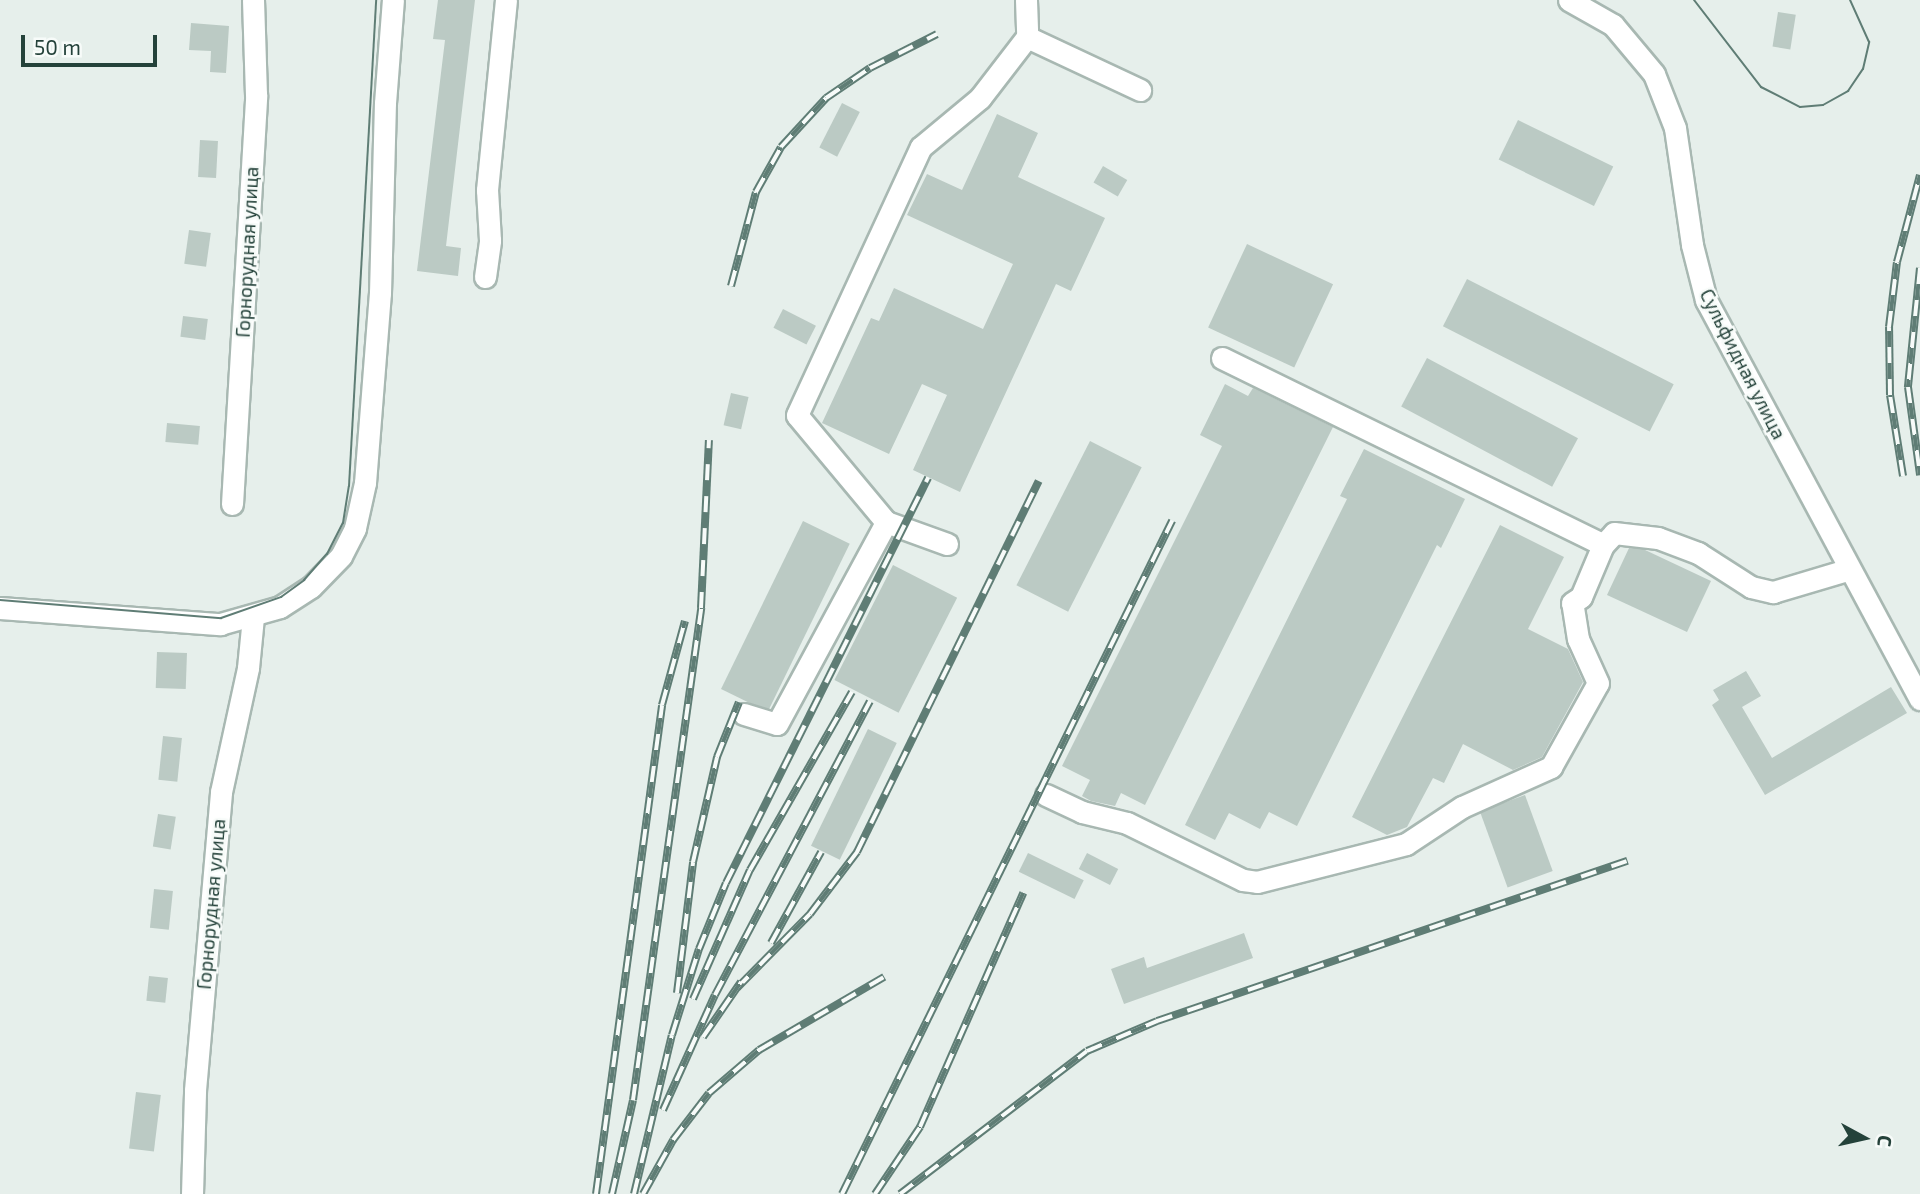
<!DOCTYPE html>
<html>
<head>
<meta charset="utf-8">
<style>
	body { margin:0 }
	#map { position:relative; width:1920px; height:1194px; overflow:hidden; background:#e6efeb; font-family:"Exo 2",sans-serif }
	div>[style] { position:absolute }
	.building>* { inset:0; background:#bbcac4; transform-origin:0 0 }
	.roads { filter:drop-shadow(2px 0 #a8b8b2) drop-shadow(-2px 0 #a8b8b2) drop-shadow(0 2px #a8b8b2) drop-shadow(0 -2px #a8b8b2) }
	.minor>* { height:21px; margin:-10.5px; padding:0 10.5px; transform-origin:10.5px; border-radius:10.5px; background:#fff }
	.tram>* { height:2px; margin:-1px; padding:0 1px; transform-origin:1px; border-radius:1px; background:#5f7d75 }
	.rail>* { height:8px; margin-top:-4px; transform-origin:0; background:repeating-linear-gradient(90deg,#f7fbf9 0 16px,#5f7d75 0 32px); box-sizing:border-box; border-block:2px solid #5f7d75 }
	span { translate:-50% -50%; white-space:nowrap; text-align:center; line-height:1.15; -webkit-text-stroke:5px #f7fbf9; paint-order:stroke }
	.street-label { font-size:19px; color:#24423a }
	.north { position:absolute; left:1829px; top:1103px; width:70px; height:70px; -webkit-text-stroke:5px #f7fbf9; paint-order:stroke; rotate:98deg; font-size:19px; font-weight:700; line-height:28px; text-align:center; color:#24423a }
	.north::after { content:''; display:block; margin:auto; width:24px; height:32px; background:#24423a; clip-path:polygon(50% 0,100% 100%,50% 72%,0 100%) }
	.scale { position:absolute; left:21px; top:35px; width:136px; height:32px; box-sizing:border-box; border:4px solid #24423a; border-top:0; padding-left:9px; font-size:21px; line-height:24px; white-space:nowrap; color:#24423a; -webkit-text-stroke:5px #f7fbf9; paint-order:stroke }
</style>
</head>
<body>
<div id="map">
	<div class="building">
		<i style="clip-path:polygon(438px 0,475px 0,446px 246px,461px 248px,458px 276px,417px 271px,445px 40px,433px 39px)"></i>
		<i style="left:1778px;top:12px;width:18px;height:35px;rotate:9deg"></i>
		<i style="clip-path:polygon(191px 23px,229px 26px,226px 73px,210px 72px,211px 51px,189px 50px)"></i>
		<i style="left:842px;top:103px;width:20px;height:50px;rotate:27deg"></i>
		<i style="clip-path:polygon(997px 114px,1038px 133px,1018px 177px,1105px 218px,1071px 291px,1056px 284px,960px 492px,913px 470px,947px 395px,922px 384px,889px 454px,822px 423px,871px 318px,879px 321px,894px 288px,983px 329px,1013px 264px,907px 215px,927px 174px,962px 190px)"></i>
		<i style="left:1518px;top:120px;width:106px;height:44px;rotate:26deg"></i>
		<i style="left:200px;top:140px;width:18px;height:37px;rotate:3deg"></i>
		<i style="left:1103px;top:166px;width:28px;height:19px;rotate:30deg"></i>
		<i style="left:189px;top:230px;width:22px;height:34px;rotate:8deg"></i>
		<i style="left:1247px;top:244px;width:95px;height:92px;rotate:25deg"></i>
		<i style="left:1467px;top:279px;width:232px;height:53px;rotate:27deg"></i>
		<i style="left:783px;top:309px;width:37px;height:21px;rotate:27deg"></i>
		<i style="left:183px;top:316px;width:25px;height:21px;rotate:7deg"></i>
		<i style="left:1427px;top:358px;width:171px;height:55px;rotate:28deg"></i>
		<i style="clip-path:polygon(1225px 384px,1248px 396px,1253px 388px,1333px 427px,1145px 805px,1121px 793px,1115px 806px,1091px 801px,1082px 796px,1090px 780px,1062px 766px,1222px 446px,1200px 435px)"></i>
		<i style="left:731px;top:393px;width:18px;height:33px;rotate:13deg"></i>
		<i style="left:167px;top:423px;width:33px;height:19px;rotate:5deg"></i>
		<i style="left:1090px;top:441px;width:58px;height:162px;rotate:27deg"></i>
		<i style="clip-path:polygon(1364px 449px,1465px 499px,1441px 548px,1437px 545px,1297px 826px,1269px 812px,1260px 829px,1229px 813px,1215px 840px,1185px 825px,1347px 499px,1340px 496px)"></i>
		<i style="left:803px;top:521px;width:52px;height:187px;rotate:26deg"></i>
		<i style="clip-path:polygon(1500px 525px,1564px 557px,1528px 629px,1568px 649px,1583px 682px,1542px 757px,1513px 770px,1463px 744px,1444px 783px,1433px 778px,1407px 827px,1387px 835px,1352px 817px)"></i>
		<i style="clip-path:polygon(1629px 548px,1643px 549px,1711px 581px,1687px 632px,1607px 595px)"></i>
		<i style="left:893px;top:565px;width:72px;height:129px;rotate:27deg"></i>
		<i style="left:157px;top:652px;width:30px;height:36px;rotate:2deg"></i>
		<i style="clip-path:polygon(1746px 671px,1761px 696px,1742px 707px,1772px 758px,1891px 687px,1907px 713px,1765px 795px,1712px 705px,1719px 700px,1713px 690px)"></i>
		<i style="left:868px;top:729px;width:32px;height:130px;rotate:26deg"></i>
		<i style="left:163px;top:736px;width:19px;height:44px;rotate:6deg"></i>
		<i style="left:1525px;top:795px;width:81px;height:48px;rotate:70deg"></i>
		<i style="left:158px;top:814px;width:18px;height:33px;rotate:9deg"></i>
		<i style="left:1028px;top:853px;width:62px;height:21px;rotate:26deg"></i>
		<i style="left:1087px;top:853px;width:35px;height:18px;rotate:27deg"></i>
		<i style="left:154px;top:889px;width:19px;height:39px;rotate:6deg"></i>
		<i style="clip-path:polygon(1244px 933px,1253px 958px,1124px 1004px,1111px 969px,1144px 957px,1147px 968px)"></i>
		<i style="left:149px;top:976px;width:19px;height:25px;rotate:6deg"></i>
		<i style="left:136px;top:1092px;width:25px;height:57px;rotate:7deg"></i>
	</div>
	<div class="roads">
		<div class="minor">
			<i style="left:1026px;top:0;width:37px;rotate:88deg"></i>
			<i style="left:1027px;top:37px;width:125px;rotate:25.1deg"></i>
			<i style="left:1569px;top:0;width:51px;rotate:29.6deg"></i>
			<i style="left:1613px;top:25px;width:64px;rotate:50.1deg"></i>
			<i style="left:1654px;top:74px;width:58px;rotate:68.7deg"></i>
			<i style="left:1675px;top:128px;width:118px;rotate:81.7deg"></i>
			<i style="left:1692px;top:245px;width:57px;rotate:75.7deg"></i>
			<i style="left:1706px;top:300px;width:453px;rotate:61.8deg"></i>
			<i style="left:485px;top:277px;width:37px;rotate:-82deg"></i>
			<i style="left:490px;top:240px;width:50px;rotate:-93.4deg"></i>
			<i style="left:487px;top:190px;width:191px;rotate:-84.3deg"></i>
			<i style="left:1222px;top:358px;width:424px;rotate:26.1deg"></i>
			<i style="left:1603px;top:545px;width:16px;rotate:-47deg"></i>
			<i style="left:1614px;top:533px;width:44px;rotate:6.5deg"></i>
			<i style="left:1658px;top:538px;width:43px;rotate:20.6deg"></i>
			<i style="left:1698px;top:553px;width:63px;rotate:32.7deg"></i>
			<i style="left:1751px;top:587px;width:23px;rotate:13deg"></i>
			<i style="left:1773px;top:592px;width:80px;rotate:-16.6deg"></i>
			<i style="left:232px;top:504px;width:410px;rotate:-86.6deg"></i>
			<i style="left:256px;top:95px;width:95px;rotate:-91.8deg"></i>
			<i style="left:947px;top:544px;width:65px;rotate:-160.2deg"></i>
			<i style="left:886px;top:522px;width:139px;rotate:-129.8deg"></i>
			<i style="left:797px;top:415px;width:295px;rotate:-65.2deg"></i>
			<i style="left:921px;top:147px;width:77px;rotate:-39.7deg"></i>
			<i style="left:980px;top:98px;width:77px;rotate:-52.4deg"></i>
			<i style="left:0;top:608px;width:221px;rotate:4.2deg"></i>
			<i style="left:220px;top:624px;width:62px;rotate:-15.8deg"></i>
			<i style="left:280px;top:607px;width:37px;rotate:-33deg"></i>
			<i style="left:311px;top:587px;width:43px;rotate:-45.9deg"></i>
			<i style="left:341px;top:556px;width:31px;rotate:-63deg"></i>
			<i style="left:355px;top:528px;width:46px;rotate:-77.5deg"></i>
			<i style="left:365px;top:483px;width:191px;rotate:-85.5deg"></i>
			<i style="left:380px;top:293px;width:190px;rotate:-88.5deg"></i>
			<i style="left:385px;top:103px;width:103px;rotate:-85.6deg"></i>
			<i style="left:744px;top:714px;width:34px;rotate:17deg"></i>
			<i style="left:777px;top:724px;width:230px;rotate:-61.6deg"></i>
			<i style="left:1046px;top:795px;width:40px;rotate:25deg"></i>
			<i style="left:1082px;top:812px;width:46px;rotate:13.7deg"></i>
			<i style="left:1127px;top:823px;width:129px;rotate:26.2deg"></i>
			<i style="left:1243px;top:880px;width:14px;rotate:8deg"></i>
			<i style="left:1257px;top:882px;width:154px;rotate:-14.3deg"></i>
			<i style="left:1406px;top:844px;width:67px;rotate:-33.5deg"></i>
			<i style="left:1462px;top:807px;width:98px;rotate:-24.2deg"></i>
			<i style="left:1551px;top:767px;width:96px;rotate:-60.8deg"></i>
			<i style="left:1598px;top:683px;width:48px;rotate:-114.4deg"></i>
			<i style="left:1578px;top:639px;width:36px;rotate:-99deg"></i>
			<i style="left:1572px;top:603px;width:11px;rotate:-34deg"></i>
			<i style="left:1581px;top:597px;width:56px;rotate:-67.1deg"></i>
			<i style="left:192px;top:1194px;width:104px;rotate:-88.3deg"></i>
			<i style="left:195px;top:1090px;width:299px;rotate:-85deg"></i>
			<i style="left:221px;top:792px;width:127px;rotate:-77.7deg"></i>
			<i style="left:248px;top:668px;width:51px;rotate:-84.4deg"></i>
		</div>
	</div>
	<div class="tram">
		<i style="left:1694px;top:0;width:110px;rotate:52.4deg"></i>
		<i style="left:1761px;top:87px;width:44px;rotate:27.1deg"></i>
		<i style="left:1800px;top:107px;width:23px;rotate:-5deg"></i>
		<i style="left:1823px;top:105px;width:29px;rotate:-29deg"></i>
		<i style="left:1848px;top:91px;width:27px;rotate:-56deg"></i>
		<i style="left:1863px;top:69px;width:28px;rotate:-77deg"></i>
		<i style="left:1869px;top:42px;width:46px;rotate:-114.3deg"></i>
		<i style="left:0;top:600px;width:222px;rotate:4.7deg"></i>
		<i style="left:221px;top:618px;width:64px;rotate:-19.3deg"></i>
		<i style="left:281px;top:597px;width:29px;rotate:-36deg"></i>
		<i style="left:304px;top:580px;width:35px;rotate:-49deg"></i>
		<i style="left:327px;top:554px;width:35px;rotate:-63deg"></i>
		<i style="left:343px;top:523px;width:37px;rotate:-81deg"></i>
		<i style="left:349px;top:486px;width:487px;rotate:-86.8deg"></i>
	</div>
	<div class="rail">
		<i style="left:1920px;top:268px;width:120px;rotate:95.8deg"></i>
		<i style="left:1908px;top:387px;width:89px;rotate:82.2deg"></i>
		<i style="left:731px;top:286px;width:97px;rotate:-75.1deg"></i>
		<i style="left:756px;top:192px;width:51px;rotate:-60.9deg"></i>
		<i style="left:781px;top:147px;width:67px;rotate:-47.4deg"></i>
		<i style="left:826px;top:98px;width:53px;rotate:-34.3deg"></i>
		<i style="left:870px;top:68px;width:75px;rotate:-26.9deg"></i>
		<i style="left:1903px;top:476px;width:82px;rotate:-99.1deg"></i>
		<i style="left:1890px;top:395px;width:68px;rotate:-90.8deg"></i>
		<i style="left:1889px;top:327px;width:65px;rotate:-83deg"></i>
		<i style="left:1897px;top:262px;width:90px;rotate:-75.2deg"></i>
		<i style="left:771px;top:943px;width:104px;rotate:-61.2deg"></i>
		<i style="left:737px;top:988px;width:104px;rotate:-45.4deg"></i>
		<i style="left:810px;top:914px;width:78px;rotate:-52.8deg"></i>
		<i style="left:857px;top:852px;width:413px;rotate:-63.9deg"></i>
		<i style="left:677px;top:993px;width:132px;rotate:-83deg"></i>
		<i style="left:693px;top:862px;width:108px;rotate:-77.1deg"></i>
		<i style="left:717px;top:757px;width:59px;rotate:-68.2deg"></i>
		<i style="left:693px;top:999px;width:141px;rotate:-66.2deg"></i>
		<i style="left:750px;top:870px;width:205px;rotate:-60.2deg"></i>
		<i style="left:703px;top:1037px;width:67px;rotate:-55.4deg"></i>
		<i style="left:663px;top:1110px;width:126px;rotate:-65.7deg"></i>
		<i style="left:715px;top:995px;width:332px;rotate:-62.2deg"></i>
		<i style="left:596px;top:1194px;width:493px;rotate:-82.3deg"></i>
		<i style="left:662px;top:705px;width:87px;rotate:-74.7deg"></i>
		<i style="left:612px;top:1194px;width:96px;rotate:-77.4deg"></i>
		<i style="left:633px;top:1100px;width:497px;rotate:-82.1deg"></i>
		<i style="left:701px;top:608px;width:168px;rotate:-87.3deg"></i>
		<i style="left:634px;top:1194px;width:163px;rotate:-76.6deg"></i>
		<i style="left:672px;top:1035px;width:90px;rotate:-72.6deg"></i>
		<i style="left:699px;top:949px;width:71px;rotate:-67.8deg"></i>
		<i style="left:726px;top:883px;width:453px;rotate:-63.5deg"></i>
		<i style="left:643px;top:1194px;width:62px;rotate:-60.9deg"></i>
		<i style="left:673px;top:1140px;width:59px;rotate:-52.5deg"></i>
		<i style="left:709px;top:1093px;width:66px;rotate:-40.7deg"></i>
		<i style="left:759px;top:1050px;width:145px;rotate:-30.3deg"></i>
		<i style="left:842px;top:1194px;width:750px;rotate:-63.88deg"></i>
		<i style="left:875px;top:1194px;width:81px;rotate:-56.1deg"></i>
		<i style="left:920px;top:1127px;width:256px;rotate:-66.2deg"></i>
		<i style="left:900px;top:1194px;width:235px;rotate:-37.4deg"></i>
		<i style="left:1087px;top:1051px;width:76px;rotate:-23.2deg"></i>
		<i style="left:1157px;top:1021px;width:497px;rotate:-18.8deg"></i>
	</div>
	<div class="street-label">
		<span style="left:247px;top:252px;rotate:-87deg">Горнорудная улица</span>
		<span style="left:1743px;top:364px;rotate:63deg">Сульфидная улица</span>
		<span style="left:211px;top:904px;rotate:-85deg">Горнорудная улица</span>
	</div>
	<div class="north">С</div>
	<div class="scale">50 m</div>
</div>
</body>
</html>
